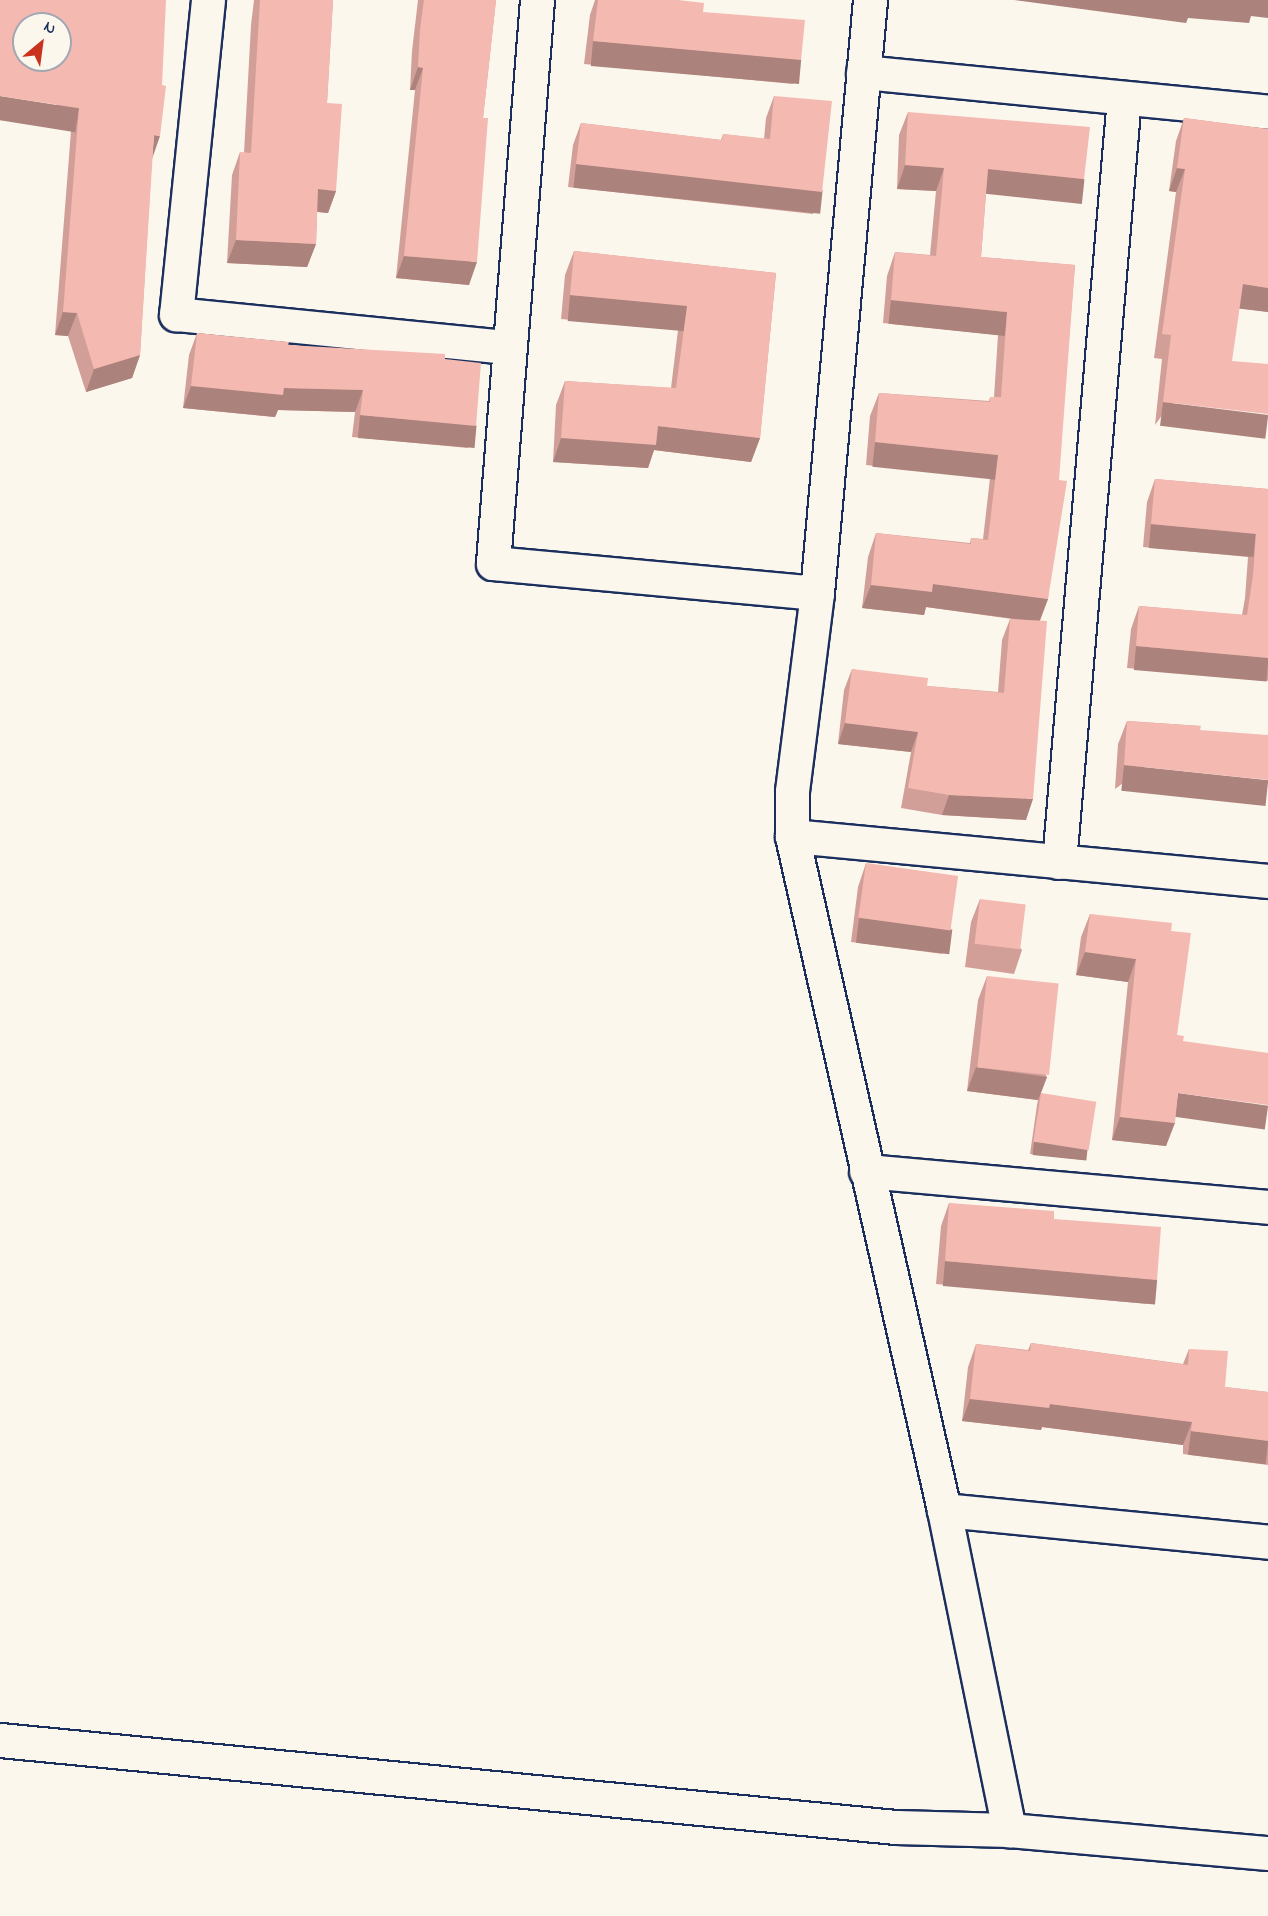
<!DOCTYPE html>
<html>
<head>
<meta charset="utf-8">
<style>
	body { margin:0 }
	#map { position:relative; width:1268px; height:1916px; overflow:hidden; background:#fbf7ec; font-family:"Indie Flower",sans-serif }
	div>[style] { position:absolute }
	.roads { filter:drop-shadow(2px 0 #1b2f5e) drop-shadow(-2px 0 #1b2f5e) drop-shadow(0 2px #1b2f5e) drop-shadow(0 -2px #1b2f5e) }
	.street>* { height:33px; margin:-16.5px; padding:0 16.5px; transform-origin:16.5px; border-radius:16.5px; background:#fbf7ec }
	.secondary>* { height:33px; margin:-16.5px; padding:0 16.5px; transform-origin:16.5px; border-radius:16.5px; background:#fbf7ec }
	.wall>* { inset:0; background:#d29f98 }
	.shaded-wall>* { inset:0; background:#ab827c; transform-origin:0 0 }
	.building>* { inset:0; background:#f4b9b1; transform-origin:0 0 }
	span { translate:-50% -50%; white-space:nowrap; text-align:center; line-height:1.15; -webkit-text-stroke:4.5px #fbf7ec; paint-order:stroke }
	.north { position:absolute; left:12px; top:12px; width:60px; height:60px; box-sizing:border-box; background:#fbf7ec; border:2px solid #a1a7b3; border-radius:50%; rotate:29deg; font-size:16px; font-weight:700; line-height:24px; text-align:center; color:#1b2f5e }
	.north::after { content:''; display:block; margin:auto; width:21px; height:27px; background:#c8321e; clip-path:polygon(50% 0,100% 100%,50% 72%,0 100%) }
</style>
</head>
<body>
<div id="map">
	<div class="roads">
		<div class="street">
			<i style="left:208px;top:0;width:316px;rotate:95.8deg"></i>
			<i style="left:176px;top:314px;width:334px;rotate:5.7deg"></i>
			<i style="left:537px;top:0;width:565px;rotate:94.47deg"></i>
			<i style="left:493px;top:563px;width:325px;rotate:5.3deg"></i>
			<i style="left:870px;top:0;width:595px;rotate:95.11deg"></i>
			<i style="left:817px;top:593px;width:200px;rotate:97.2deg"></i>
			<i style="left:792px;top:791px;width:45px;rotate:90deg"></i>
			<i style="left:792px;top:836px;width:691px;rotate:77.29deg"></i>
			<i style="left:944px;top:1510px;width:327px;rotate:78.5deg"></i>
			<i style="left:863px;top:72px;width:407px;rotate:5.6deg"></i>
			<i style="left:792px;top:836px;width:478px;rotate:5.4deg"></i>
			<i style="left:1059px;top:862px;width:767px;rotate:-85.14deg"></i>
			<i style="left:866px;top:1171px;width:404px;rotate:5.1deg"></i>
			<i style="left:944px;top:1510px;width:326px;rotate:5.6deg"></i>
		</div>
		<div class="secondary">
			<i style="left:0;top:1740px;width:900px;rotate:5.55deg"></i>
			<i style="left:896px;top:1827px;width:113px;rotate:1.5deg"></i>
			<i style="left:1009px;top:1830px;width:260px;rotate:5.1deg"></i>
		</div>
	</div>
	<div class="wall">
		<i style="clip-path:polygon(0 0,152px 157px,140px 355px,132px 378px,86px 392px,68px 336px,55px 335px,71px 131px)"></i>
		<i style="clip-path:polygon(254px 0,333px 0,327px 103px,336px 191px,328px 213px,317px 212px,316px 244px,307px 267px,227px 263px,232px 175px,240px 152px,244px 153px,251px 25px)"></i>
		<i style="clip-path:polygon(418px 0,496px 0,483px 118px,469px 285px,396px 278px,415px 90px,410px 90px,412px 51px)"></i>
		<i style="clip-path:polygon(595px 0,678px 0,801px 60px,793px 84px,584px 64px,590px 15px)"></i>
		<i style="clip-path:polygon(774px 96px,822px 192px,813px 214px,568px 187px,573px 145px,581px 123px,721px 140px,723px 134px,764px 139px,766px 118px)"></i>
		<i style="clip-path:polygon(908px 112px,1084px 179px,1076px 202px,986px 193px,981px 257px,1075px 265px,1048px 599px,1040px 621px,1026px 820px,942px 815px,901px 808px,911px 752px,838px 744px,844px 690px,852px 669px,927px 686px,998px 692px,1002px 640px,1010px 619px,1019px 620px,926px 607px,924px 615px,862px 608px,868px 557px,876px 533px,970px 543px,971px 538px,983px 539px,990px 478px,866px 465px,870px 416px,879px 393px,989px 401px,990px 397px,994px 397px,998px 335px,883px 323px,887px 276px,895px 252px,930px 255px,936px 191px,897px 189px,899px 135px)"></i>
		<i style="clip-path:polygon(1184px 118px,1268px 129px,1268px 312px,1239px 308px,1155px 425px,1162px 359px,1154px 358px,1176px 192px,1169px 191px,1176px 141px)"></i>
		<i style="clip-path:polygon(574px 251px,776px 273px,760px 438px,751px 462px,654px 450px,648px 468px,553px 462px,556px 405px,565px 381px,671px 388px,678px 330px,561px 319px,565px 275px)"></i>
		<i style="clip-path:polygon(197px 333px,288px 345px,445px 359px,476px 426px,468px 448px,352px 437px,355px 412px,278px 410px,275px 417px,183px 408px,189px 355px)"></i>
		<i style="clip-path:polygon(1155px 479px,1268px 489px,1268px 681px,1127px 668px,1131px 629px,1139px 606px,1242px 615px,1245px 598px,1248px 557px,1143px 547px,1147px 502px)"></i>
		<i style="clip-path:polygon(1127px 721px,1201px 726px,1115px 789px,1118px 744px)"></i>
		<i style="clip-path:polygon(866px 863px,943px 954px,851px 942px,858px 887px)"></i>
		<i style="clip-path:polygon(980px 899px,1022px 950px,1014px 974px,965px 967px,971px 922px)"></i>
		<i style="clip-path:polygon(1090px 914px,1171px 931px,1177px 1035px,1175px 1117px,1166px 1146px,1112px 1140px,1128px 982px,1076px 975px,1081px 937px)"></i>
		<i style="clip-path:polygon(987px 976px,1047px 1077px,1041px 1093px,1088px 1148px,1084px 1160px,1030px 1154px,1037px 1105px,1038px 1100px,967px 1091px,978px 1000px)"></i>
		<i style="clip-path:polygon(949px 1203px,1054px 1219px,1148px 1304px,936px 1284px,941px 1226px)"></i>
		<i style="clip-path:polygon(1031px 1343px,1183px 1364px,1189px 1349px,1225px 1387px,1268px 1392px,1268px 1465px,1183px 1454px,1183px 1445px,1042px 1427px,1041px 1430px,962px 1421px,968px 1367px,976px 1344px,1028px 1350px)"></i>
	</div>
	<div class="shaded-wall">
		<i style="clip-path:polygon(1014px 0,1268px 0,1268px 18px,1251px 16px,1249px 23px,1188px 18px,1186px 23px)"></i>
		<i style="left:593px;top:41px;width:209px;height:25px;rotate:5deg"></i>
		<i style="clip-path:polygon(418px 67px,423px 68px,415px 90px,410px 90px)"></i>
		<i style="left:0;top:96px;width:80px;height:24px;rotate:9deg"></i>
		<i style="clip-path:polygon(154px 135px,160px 136px,152px 159px)"></i>
		<i style="left:576px;top:164px;width:248px;height:24px;rotate:6deg"></i>
		<i style="clip-path:polygon(905px 165px,944px 168px,936px 191px,897px 189px)"></i>
		<i style="clip-path:polygon(1177px 168px,1185px 169px,1176px 192px,1169px 191px)"></i>
		<i style="left:988px;top:169px;width:97px;height:25px;rotate:6deg"></i>
		<i style="clip-path:polygon(318px 189px,336px 191px,328px 213px,310px 211px)"></i>
		<i style="clip-path:polygon(236px 240px,316px 244px,307px 267px,227px 263px)"></i>
		<i style="clip-path:polygon(404px 256px,477px 262px,469px 285px,396px 278px)"></i>
		<i style="clip-path:polygon(1243px 284px,1268px 288px,1268px 312px,1234px 308px)"></i>
		<i style="left:570px;top:295px;width:118px;height:26px;rotate:5deg"></i>
		<i style="left:891px;top:300px;width:117px;height:24px;rotate:6deg"></i>
		<i style="clip-path:polygon(63px 312px,77px 313px,68px 336px,55px 335px)"></i>
		<i style="clip-path:polygon(140px 355px,132px 378px,86px 392px,94px 369px)"></i>
		<i style="clip-path:polygon(191px 386px,284px 388px,363px 390px,355px 412px,278px 410px,275px 417px,183px 408px)"></i>
		<i style="left:1163px;top:402px;width:106px;height:24px;rotate:7deg"></i>
		<i style="left:360px;top:415px;width:117px;height:23px;rotate:5deg"></i>
		<i style="clip-path:polygon(658px 426px,760px 438px,751px 462px,654px 450px,648px 468px,553px 462px,561px 438px)"></i>
		<i style="left:875px;top:442px;width:124px;height:25px;rotate:6deg"></i>
		<i style="left:1151px;top:524px;width:105px;height:24px;rotate:5deg"></i>
		<i style="clip-path:polygon(933px 584px,1048px 599px,1039px 622px,926px 607px,924px 615px,862px 608px,871px 585px)"></i>
		<i style="left:1136px;top:646px;width:133px;height:24px;rotate:5deg"></i>
		<i style="clip-path:polygon(845px 723px,918px 732px,911px 752px,838px 744px)"></i>
		<i style="left:1124px;top:765px;width:145px;height:26px;rotate:6deg"></i>
		<i style="clip-path:polygon(949px 795px,1033px 799px,1026px 820px,942px 815px)"></i>
		<i style="left:859px;top:918px;width:94px;height:25px;rotate:7deg"></i>
		<i style="clip-path:polygon(1085px 952px,1136px 959px,1128px 982px,1076px 975px)"></i>
		<i style="clip-path:polygon(976px 1067px,1047px 1077px,1038px 1100px,967px 1091px)"></i>
		<i style="left:1178px;top:1093px;width:91px;height:24px;rotate:8deg"></i>
		<i style="clip-path:polygon(1120px 1117px,1175px 1123px,1166px 1146px,1112px 1140px)"></i>
		<i style="left:1034px;top:1142px;width:54px;height:13px;rotate:6deg"></i>
		<i style="left:945px;top:1261px;width:213px;height:25px;rotate:5deg"></i>
		<i style="clip-path:polygon(970px 1399px,1050px 1404px,1192px 1422px,1183px 1445px,1042px 1427px,1041px 1430px,962px 1421px)"></i>
		<i style="left:1191px;top:1431px;width:78px;height:24px;rotate:7deg"></i>
	</div>
	<div class="building">
		<i style="clip-path:polygon(evenodd,0 0,166px 0,162px 85px,166px 86px,160px 136px,154px 135px,140px 355px,94px 369px,77px 313px,63px 312px,79px 108px,0 96px,0 0,24px 24px,60px 24px,60px 60px,24px 60px,24px 24px)"></i>
		<i style="clip-path:polygon(260px 0,333px 0,327px 103px,342px 104px,336px 191px,318px 189px,316px 244px,236px 240px,240px 152px,251px 153px)"></i>
		<i style="clip-path:polygon(424px 0,496px 0,483px 118px,488px 118px,477px 262px,404px 256px,423px 68px,418px 67px,420px 29px)"></i>
		<i style="clip-path:polygon(598px 0,678px 0,704px 3px,703px 12px,805px 20px,801px 60px,593px 41px)"></i>
		<i style="clip-path:polygon(774px 96px,832px 101px,822px 192px,576px 164px,581px 123px,722px 140px,723px 134px,770px 139px)"></i>
		<i style="clip-path:polygon(908px 112px,1090px 127px,1084px 179px,988px 169px,981px 257px,1075px 265px,1059px 480px,1067px 481px,1048px 599px,933px 584px,932px 592px,871px 585px,876px 533px,971px 544px,971px 538px,988px 540px,998px 455px,875px 442px,879px 393px,990px 402px,990px 397px,1001px 397px,1007px 312px,891px 300px,895px 252px,936px 256px,944px 168px,905px 165px)"></i>
		<i style="clip-path:polygon(1184px 118px,1268px 129px,1268px 288px,1243px 284px,1232px 361px,1268px 364px,1268px 414px,1163px 402px,1171px 335px,1162px 334px,1185px 169px,1177px 168px)"></i>
		<i style="clip-path:polygon(574px 251px,776px 273px,760px 438px,658px 426px,656px 445px,561px 438px,565px 381px,676px 388px,687px 306px,570px 295px)"></i>
		<i style="clip-path:polygon(197px 333px,289px 342px,288px 345px,445px 354px,445px 359px,481px 363px,476px 426px,360px 415px,363px 390px,284px 388px,283px 395px,191px 386px)"></i>
		<i style="clip-path:polygon(1155px 479px,1268px 489px,1268px 658px,1136px 646px,1139px 606px,1247px 615px,1253px 575px,1256px 534px,1151px 524px)"></i>
		<i style="clip-path:polygon(1010px 619px,1047px 621px,1033px 799px,949px 795px,908px 788px,918px 732px,845px 723px,852px 669px,928px 678px,927px 686px,1004px 693px)"></i>
		<i style="clip-path:polygon(1127px 721px,1201px 726px,1200px 730px,1268px 735px,1268px 780px,1124px 765px)"></i>
		<i style="left:866px;top:863px;width:93px;height:55px;rotate:8deg"></i>
		<i style="left:980px;top:899px;width:46px;height:45px;rotate:7deg"></i>
		<i style="clip-path:polygon(1090px 914px,1172px 923px,1171px 931px,1191px 933px,1177px 1035px,1184px 1036px,1183px 1041px,1268px 1053px,1268px 1105px,1178px 1093px,1175px 1123px,1120px 1117px,1136px 959px,1085px 952px)"></i>
		<i style="left:987px;top:976px;width:72px;height:92px;rotate:6deg"></i>
		<i style="left:1041px;top:1093px;width:56px;height:49px;rotate:9deg"></i>
		<i style="clip-path:polygon(949px 1203px,1054px 1211px,1054px 1219px,1161px 1227px,1157px 1280px,945px 1261px)"></i>
		<i style="clip-path:polygon(1031px 1343px,1188px 1365px,1189px 1349px,1228px 1351px,1225px 1387px,1268px 1392px,1268px 1441px,1191px 1431px,1192px 1422px,1050px 1404px,1049px 1408px,970px 1399px,976px 1344px,1030px 1351px)"></i>
	</div>
	<div class="north">N</div>
</div>
</body>
</html>
